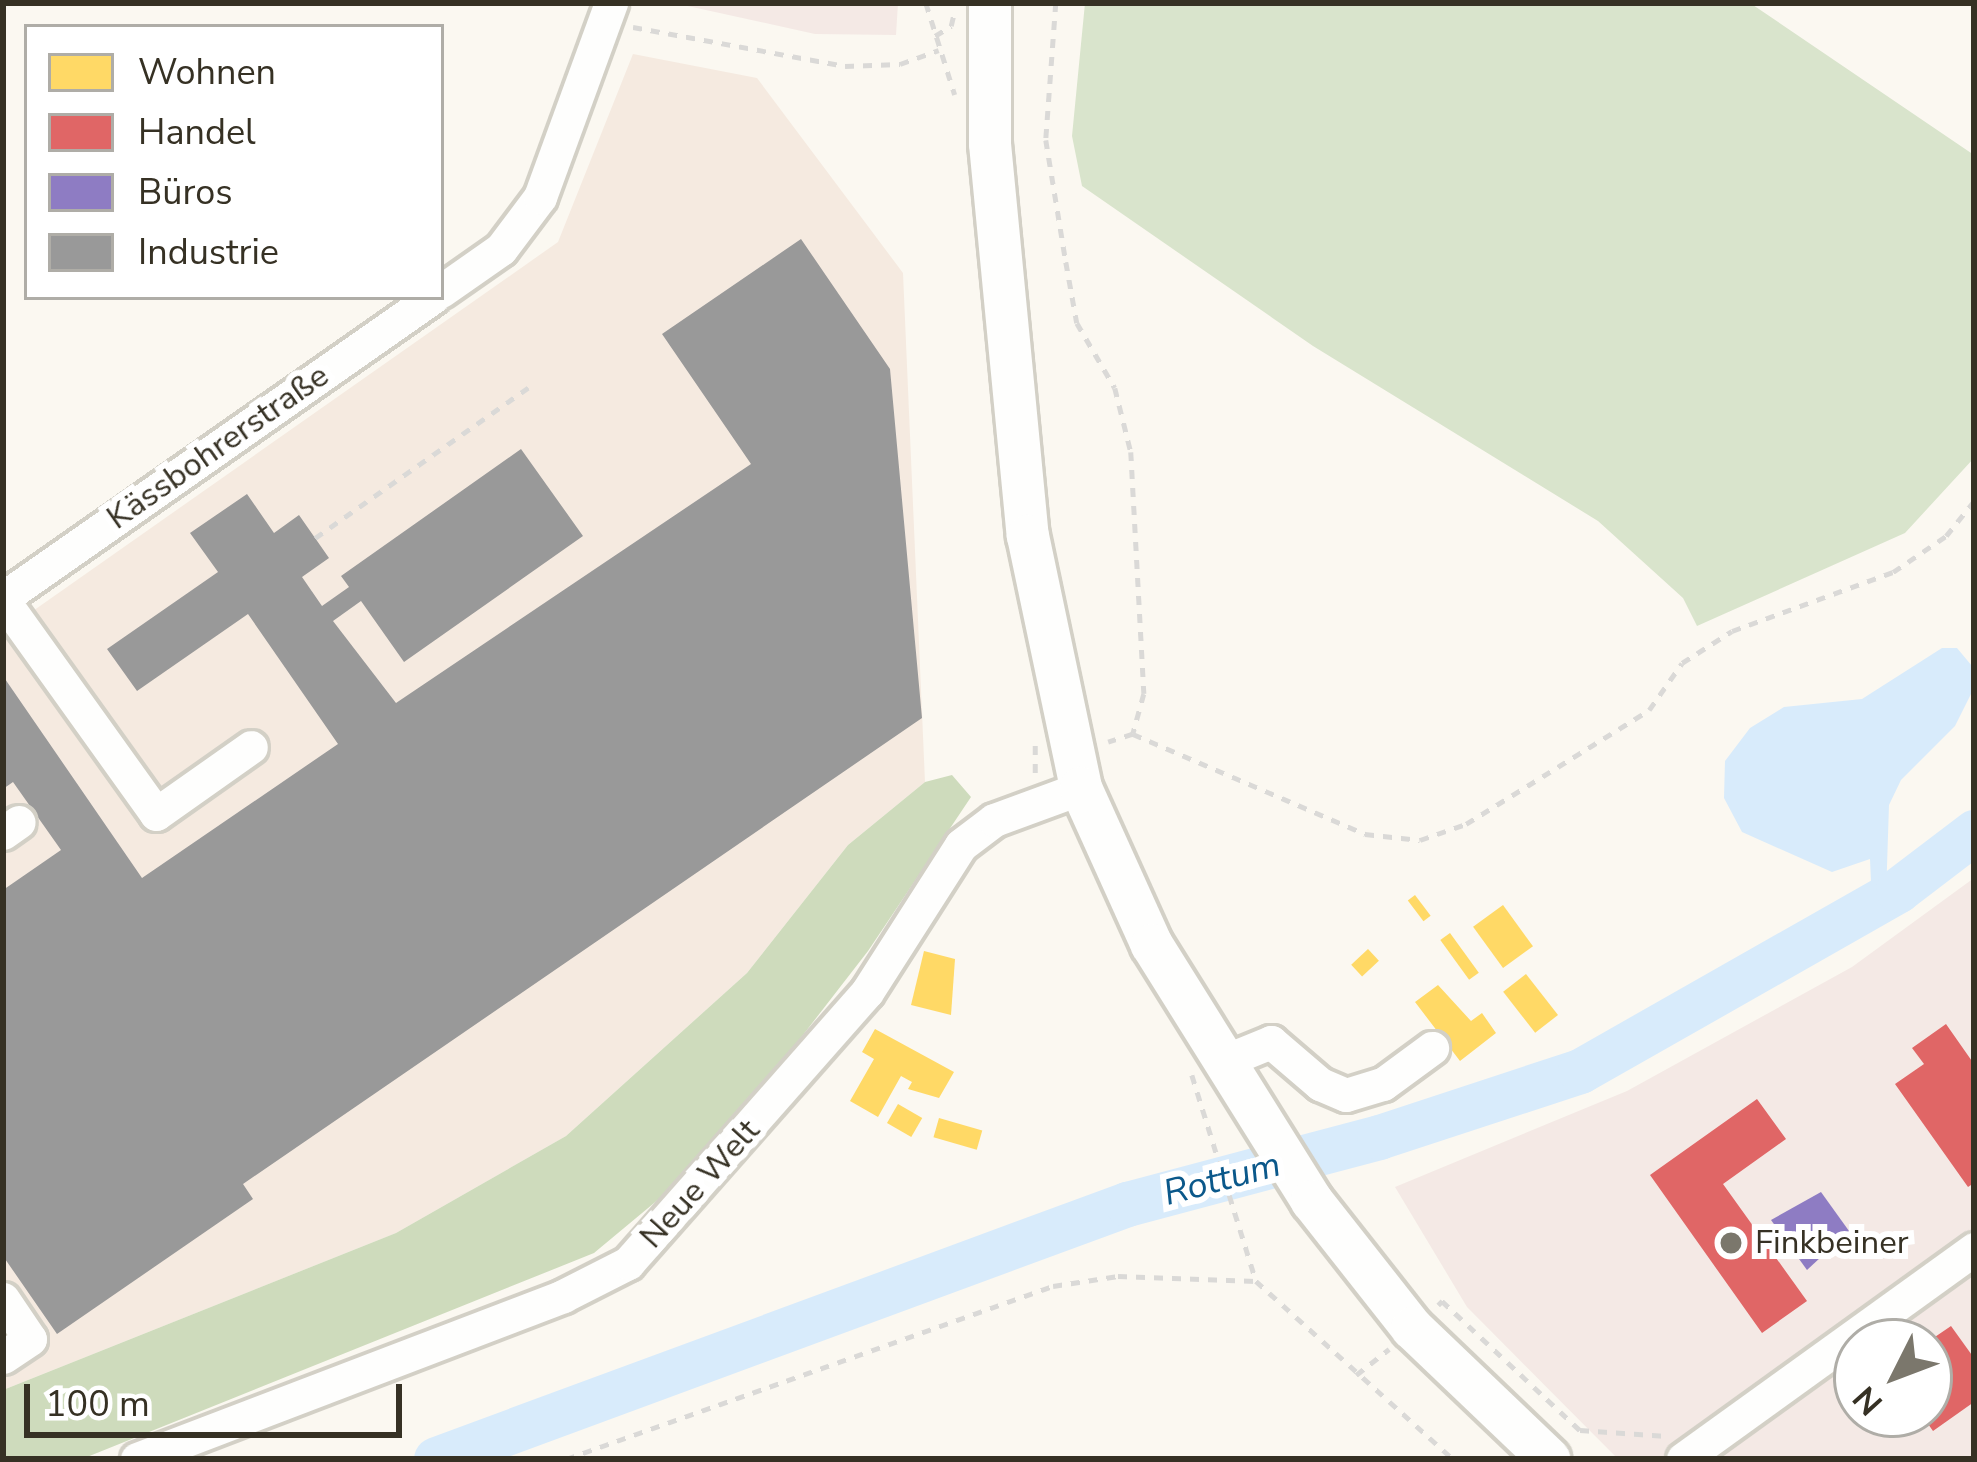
<!DOCTYPE html>
<html>
<head>
<meta charset="utf-8">
<style>
	body { margin:0 }
	#map { position:relative; width:1977px; height:1462px; overflow:hidden; background:#fbf8f1; font-family:"Nunito Sans",sans-serif }
	div>[style] { position:absolute }
	.commercial>* { inset:0; background:#f4e9e5 }
	.industrial>* { inset:0; background:#f5eae0 }
	.green>* { inset:0; background:#d9e4cc }
	.forest>* { inset:0; background:#cedbbc }
	.water>* { inset:0; background:#d8ebfb }
	.homes>* { inset:0; background:#ffd966; transform-origin:0 0 }
	.shops>* { inset:0; background:#e06666 }
	.offices>* { inset:0; background:#8e7cc3 }
	.industry>* { inset:0; background:#999 }
	.river>* { height:45px; margin:-22.5px; padding:0 22.5px; transform-origin:22.5px; border-radius:22.5px; background:#d8ebfb }
	.path>* { height:4.5px; margin-top:-2.25px; transform-origin:0; background:repeating-linear-gradient(90deg,#dad9d7 0 9px,transparent 0 18px) }
	.roads { filter:drop-shadow(3px 0 #d3d0c6) drop-shadow(-3px 0 #d3d0c6) drop-shadow(0 3px #d3d0c6) drop-shadow(0 -3px #d3d0c6) }
	.minor>* { height:33px; margin:-16.5px; padding:0 16.5px; transform-origin:16.5px; border-radius:16.5px; background:#fefefd }
	.major>* { height:42px; margin:-21px; padding:0 21px; transform-origin:21px; border-radius:21px; background:#fefefd }
	.dots>* { width:33px; height:33px; translate:-50% -50%; box-sizing:border-box; border:6px solid #fff; border-radius:50% }
	span { translate:-50% -50%; white-space:nowrap; text-align:center; line-height:1.15; -webkit-text-stroke:12px #fff; paint-order:stroke }
	.street-label { font-size:33px; color:#363124 }
	.poi-label { font-size:33px; color:#363124 }
	.left { translate:0 -50%; text-align:left }
	.water-label { font-size:36px; color:#0b588a; font-style:italic }
	.frame { position:absolute; inset:0; border:6px solid #363124; pointer-events:none }
	.legend { position:absolute; left:24px; top:24px; width:420px; height:276px; box-sizing:border-box; background:#fff; border:3px solid #afada7; margin:0; padding:15px 21px; list-style:none; font-size:36px; color:#363124 }
	.legend li { display:flex; align-items:center; gap:24px; height:60px }
	.legend b { width:60px; border:3px solid #afada7 }
	.north { position:absolute; left:1833px; top:1318px; width:120px; height:120px; box-sizing:border-box; background:#fff; border:3px solid #afada7; border-radius:50%; rotate:228deg; font-size:33px; font-weight:700; line-height:48px; text-align:center; color:#363124 }
	.north::after { content:''; display:block; margin:auto; width:42px; height:54px; background:#7b776c; clip-path:polygon(50% 0,100% 100%,50% 72%,0 100%) }
	.scale { position:absolute; left:24px; top:1384px; width:378px; height:54px; box-sizing:border-box; border:6px solid #363124; border-top:0; padding-left:15px; font-size:36px; line-height:42px; white-space:nowrap; color:#363124; -webkit-text-stroke:9px #fff; paint-order:stroke }
</style>
</head>
<body>
<div id="map">
	<div class="commercial">
		<i style="clip-path:polygon(674px 3px,898px 3px,896px 35px,815px 34px)"></i>
		<i style="clip-path:polygon(evenodd,1974px 878px,1974px 1459px,1618px 1459px,1467px 1307px,1395px 1187px,1627px 1091px,1852px 967px,1974px 878px,1857px 1342px,1929px 1342px,1929px 1414px,1857px 1414px,1857px 1342px)"></i>
	</div>
	<div class="industrial">
		<i style="clip-path:polygon(633px 54px,757px 78px,903px 273px,925px 782px,848px 845px,747px 973px,566px 1136px,396px 1233px,3px 1390px,3px 632px,558px 242px)"></i>
	</div>
	<div class="green">
		<i style="clip-path:polygon(1085px 3px,1750px 3px,1974px 155px,1974px 458px,1905px 533px,1697px 626px,1683px 598px,1598px 521px,1313px 346px,1082px 186px,1072px 136px)"></i>
	</div>
	<div class="forest">
		<i style="clip-path:polygon(952px 775px,971px 797px,868px 951px,707px 1159px,594px 1253px,82px 1459px,3px 1459px,3px 1390px,396px 1233px,566px 1136px,747px 973px,848px 845px,925px 782px)"></i>
	</div>
	<div class="water">
		<i style="clip-path:polygon(1942px 648px,1957px 648px,1972px 666px,1974px 688px,1955px 726px,1901px 780px,1889px 805px,1886px 897px,1872px 905px,1870px 859px,1832px 872px,1742px 832px,1724px 798px,1725px 761px,1750px 728px,1784px 707px,1862px 699px)"></i>
	</div>
	<div class="homes">
		<i style="left:1415px;top:895px;width:26px;height:9px;rotate:53deg"></i>
		<i style="left:1503px;top:905px;width:51px;height:37px;rotate:54deg"></i>
		<i style="left:1450px;top:933px;width:49px;height:12px;rotate:54deg"></i>
		<i style="left:1368px;top:949px;width:16px;height:23px;rotate:47deg"></i>
		<i style="clip-path:polygon(924px 951px,955px 959px,951px 1015px,911px 1005px)"></i>
		<i style="left:1526px;top:974px;width:52px;height:29px;rotate:52deg"></i>
		<i style="clip-path:polygon(1438px 985px,1471px 1021px,1482px 1013px,1496px 1033px,1460px 1061px,1415px 1002px)"></i>
		<i style="clip-path:polygon(875px 1029px,954px 1072px,939px 1098px,908px 1089px,912px 1082px,901px 1076px,878px 1117px,850px 1101px,874px 1059px,862px 1052px)"></i>
		<i style="left:898px;top:1104px;width:28px;height:22px;rotate:30deg"></i>
		<i style="left:939px;top:1118px;width:45px;height:20px;rotate:16deg"></i>
	</div>
	<div class="shops">
		<i style="clip-path:polygon(1946px 1024px,1974px 1064px,1974px 1183px,1968px 1187px,1895px 1084px,1924px 1064px,1912px 1048px)"></i>
		<i style="clip-path:polygon(1757px 1099px,1786px 1139px,1723px 1184px,1807px 1301px,1762px 1333px,1650px 1175px)"></i>
		<i style="clip-path:polygon(1951px 1326px,1974px 1358px,1974px 1402px,1933px 1431px,1921px 1414px,1929px 1414px,1929px 1341px)"></i>
	</div>
	<div class="offices">
		<i style="clip-path:polygon(1821px 1192px,1849px 1231px,1807px 1270px,1771px 1220px)"></i>
	</div>
	<div class="industry">
		<i style="clip-path:polygon(801px 239px,890px 369px,922px 718px,243px 1184px,253px 1199px,57px 1334px,3px 1256px,3px 890px,61px 850px,13px 782px,3px 789px,3px 676px,142px 878px,338px 744px,248px 614px,137px 691px,107px 649px,218px 572px,190px 533px,247px 494px,274px 533px,299px 515px,329px 558px,302px 577px,322px 606px,349px 587px,341px 576px,521px 449px,583px 536px,404px 662px,361px 601px,333px 621px,396px 703px,751px 464px,662px 334px)"></i>
	</div>
	<div class="river">
		<i style="left:436px;top:1459px;width:737px;rotate:-20.26deg"></i>
		<i style="left:1127px;top:1204px;width:261px;rotate:-14.9deg"></i>
		<i style="left:1379px;top:1137px;width:212px;rotate:-18.2deg"></i>
		<i style="left:1580px;top:1071px;width:366px;rotate:-29.6deg"></i>
		<i style="left:1898px;top:890px;width:96px;rotate:-37.3deg"></i>
	</div>
	<div class="path">
		<i style="left:926px;top:3px;width:96px;rotate:72.5deg"></i>
		<i style="left:1056px;top:3px;width:137px;rotate:94.2deg"></i>
		<i style="left:1046px;top:140px;width:124px;rotate:80.7deg"></i>
		<i style="left:1066px;top:262px;width:62px;rotate:79.8deg"></i>
		<i style="left:1077px;top:323px;width:75px;rotate:59.7deg"></i>
		<i style="left:1115px;top:388px;width:66px;rotate:76deg"></i>
		<i style="left:1131px;top:452px;width:242px;rotate:86.9deg"></i>
		<i style="left:1144px;top:694px;width:41px;rotate:105.4deg"></i>
		<i style="left:1133px;top:734px;width:26px;rotate:162deg"></i>
		<i style="left:633px;top:27px;width:216px;rotate:10.4deg"></i>
		<i style="left:845px;top:66px;width:55px;rotate:-2.1deg"></i>
		<i style="left:900px;top:64px;width:41px;rotate:-19.7deg"></i>
		<i style="left:935px;top:36px;width:19px;rotate:-32deg"></i>
		<i style="left:951px;top:26px;width:17px;rotate:-77deg"></i>
		<i style="left:315px;top:538px;width:261px;rotate:-35.2deg"></i>
		<i style="left:1133px;top:734px;width:253px;rotate:23.3deg"></i>
		<i style="left:1365px;top:834px;width:55px;rotate:6.2deg"></i>
		<i style="left:1420px;top:840px;width:49px;rotate:-19.2deg"></i>
		<i style="left:1466px;top:824px;width:216px;rotate:-31.9deg"></i>
		<i style="left:1649px;top:710px;width:57px;rotate:-54.9deg"></i>
		<i style="left:1682px;top:663px;width:59px;rotate:-32.6deg"></i>
		<i style="left:1732px;top:631px;width:171px;rotate:-20.1deg"></i>
		<i style="left:1893px;top:572px;width:64px;rotate:-34.2deg"></i>
		<i style="left:1946px;top:536px;width:45px;rotate:-51.3deg"></i>
		<i style="left:1035px;top:773px;width:31px;rotate:-90deg"></i>
		<i style="left:1192px;top:1075px;width:216px;rotate:72.7deg"></i>
		<i style="left:1256px;top:1281px;width:266px;rotate:42.1deg"></i>
		<i style="left:1438px;top:1305px;width:6px;rotate:-45deg"></i>
		<i style="left:1442px;top:1301px;width:189px;rotate:43.1deg"></i>
		<i style="left:1580px;top:1430px;width:87px;rotate:3.9deg"></i>
		<i style="left:1356px;top:1375px;width:42px;rotate:-38.2deg"></i>
		<i style="left:566px;top:1459px;width:517px;rotate:-19.56deg"></i>
		<i style="left:1053px;top:1286px;width:66px;rotate:-8.7deg"></i>
		<i style="left:1118px;top:1276px;width:138px;rotate:2.1deg"></i>
	</div>
	<div class="roads">
		<div class="minor">
			<i style="left:441px;top:291px;width:73px;rotate:-35deg"></i>
			<i style="left:501px;top:249px;width:65px;rotate:-53.1deg"></i>
			<i style="left:540px;top:197px;width:207px;rotate:-69.9deg"></i>
			<i style="left:3px;top:598px;width:525px;rotate:-34.99deg"></i>
			<i style="left:3px;top:600px;width:263px;rotate:54.4deg"></i>
			<i style="left:156px;top:814px;width:116px;rotate:-35.2deg"></i>
			<i style="left:3px;top:833px;width:19px;rotate:-35deg"></i>
			<i style="left:1222px;top:1062px;width:53px;rotate:-22.2deg"></i>
			<i style="left:1271px;top:1042px;width:65px;rotate:40.6deg"></i>
			<i style="left:1320px;top:1084px;width:28px;rotate:23deg"></i>
			<i style="left:1346px;top:1095px;width:39px;rotate:-17deg"></i>
			<i style="left:1383px;top:1084px;width:61px;rotate:-36.3deg"></i>
			<i style="left:3px;top:1299px;width:48px;rotate:56deg"></i>
			<i style="left:30px;top:1339px;width:32px;rotate:146deg"></i>
			<i style="left:137px;top:1459px;width:456px;rotate:-20.9deg"></i>
			<i style="left:563px;top:1296px;width:73px;rotate:-26.9deg"></i>
			<i style="left:628px;top:1263px;width:361px;rotate:-48.6deg"></i>
			<i style="left:867px;top:992px;width:174px;rotate:-57.4deg"></i>
			<i style="left:961px;top:845px;width:41px;rotate:-37.1deg"></i>
			<i style="left:994px;top:820px;width:93px;rotate:-20.2deg"></i>
			<i style="left:1683px;top:1459px;width:359px;rotate:-35.8deg"></i>
		</div>
		<div class="major">
			<i style="left:990px;top:3px;width:141px;rotate:90deg"></i>
			<i style="left:990px;top:144px;width:394px;rotate:84.5deg"></i>
			<i style="left:1028px;top:536px;width:258px;rotate:78.1deg"></i>
			<i style="left:1081px;top:788px;width:172px;rotate:65.7deg"></i>
			<i style="left:1152px;top:945px;width:302px;rotate:58deg"></i>
			<i style="left:1312px;top:1201px;width:162px;rotate:51.8deg"></i>
			<i style="left:1412px;top:1328px;width:190px;rotate:43.7deg"></i>
		</div>
	</div>
	<div class="dots">
		<i style="left:1731px;top:1243px;background:#7b776c"></i>
	</div>
	<div class="street-label">
		<span style="left:218px;top:447px;rotate:-35deg">Kässbohrerstraße</span>
		<span style="left:700px;top:1184px;rotate:-48deg">Neue Welt</span>
	</div>
	<div class="poi-label">
		<span class="left" style="left:1755px;top:1243px">Finkbeiner</span>
	</div>
	<div class="water-label">
		<span style="left:1222px;top:1179px;rotate:-15deg">Rottum</span>
	</div>
	<div class="frame"></div>
	<ul class="legend">
	<li><b style="height:33px;background:#ffd966"></b>Wohnen</li>
	<li><b style="height:33px;background:#e06666"></b>Handel</li>
	<li><b style="height:33px;background:#8e7cc3"></b>Büros</li>
	<li><b style="height:33px;background:#999"></b>Industrie</li>
	</ul>
	<div class="north">N</div>
	<div class="scale">100 m</div>
</div>
</body>
</html>
